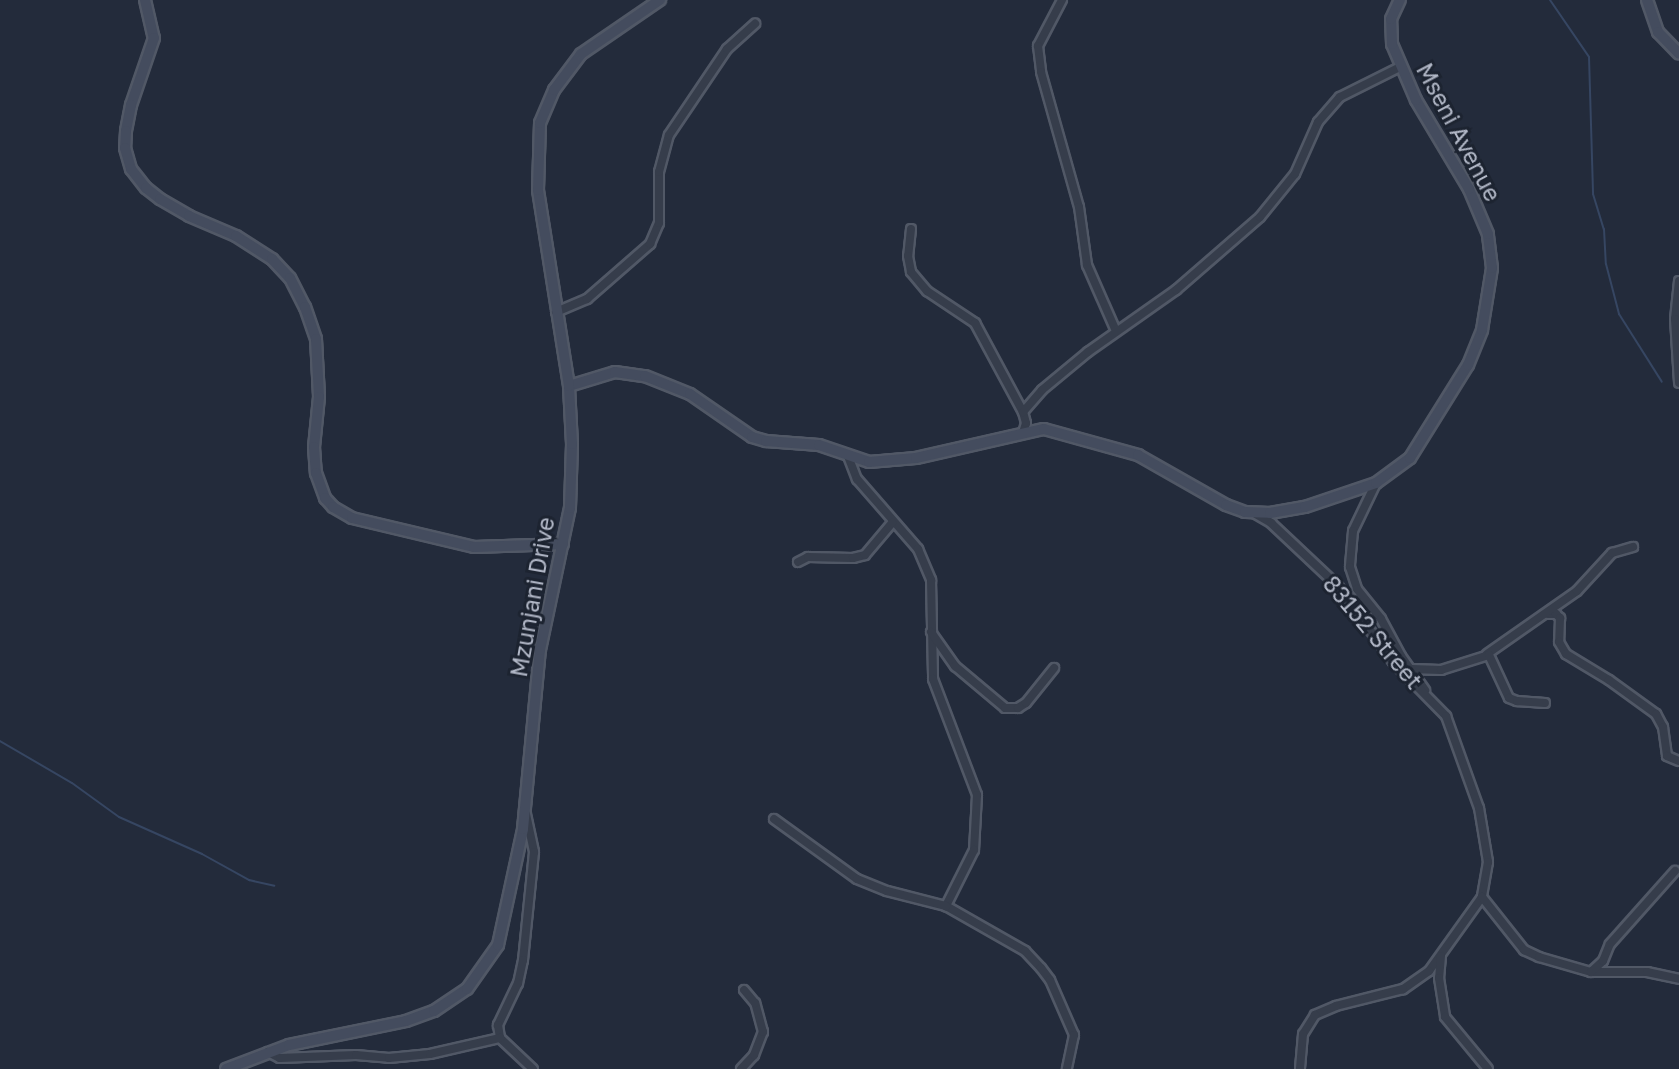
<!DOCTYPE html>
<html>
<head>
<meta charset="utf-8">
<style>
	body { margin:0 }
	#map { position:relative; width:1679px; height:1069px; overflow:hidden; background:#232b3b; font-family:"Golos Text",sans-serif }
	div>[style] { position:absolute }
	.stream>* { height:2px; margin:-1px; padding:0 1px; transform-origin:1px; border-radius:1px; background:#364662 }
	.roads { filter:drop-shadow(2px 0 #515866) drop-shadow(-2px 0 #515866) drop-shadow(0 2px #515866) drop-shadow(0 -2px #515866) }
	.street>* { height:8px; margin:-4px; padding:0 4px; transform-origin:4px; border-radius:4px; background:#363d4b }
	.secondary>* { height:10px; margin:-5px; padding:0 5px; transform-origin:5px; border-radius:5px; background:#444c5e }
	span { translate:-50% -50%; white-space:nowrap; text-align:center; line-height:1.15; -webkit-text-stroke:6px #1c2330; paint-order:stroke }
	.street-label { font-size:23px; color:#b2b8c7 }
</style>
</head>
<body>
<div id="map">
	<div class="stream">
		<i style="left:1550px;top:0;width:69px;rotate:55.6deg"></i>
		<i style="left:1589px;top:57px;width:137px;rotate:88.3deg"></i>
		<i style="left:1593px;top:194px;width:37px;rotate:73deg"></i>
		<i style="left:1604px;top:229px;width:35px;rotate:87deg"></i>
		<i style="left:1606px;top:264px;width:52px;rotate:75.4deg"></i>
		<i style="left:1619px;top:314px;width:80px;rotate:57.7deg"></i>
		<i style="left:0;top:741px;width:83px;rotate:30.3deg"></i>
		<i style="left:72px;top:783px;width:58px;rotate:35.9deg"></i>
		<i style="left:119px;top:817px;width:91px;rotate:24deg"></i>
		<i style="left:202px;top:854px;width:54px;rotate:29deg"></i>
		<i style="left:249px;top:880px;width:26px;rotate:13deg"></i>
	</div>
	<div class="roads">
		<div class="street">
			<i style="left:1062px;top:0;width:52px;rotate:117.6deg"></i>
			<i style="left:1038px;top:46px;width:26px;rotate:83deg"></i>
			<i style="left:1041px;top:72px;width:140px;rotate:74.3deg"></i>
			<i style="left:1079px;top:207px;width:59px;rotate:82.1deg"></i>
			<i style="left:1087px;top:265px;width:72px;rotate:66.3deg"></i>
			<i style="left:911px;top:229px;width:27px;rotate:96deg"></i>
			<i style="left:908px;top:256px;width:16px;rotate:79deg"></i>
			<i style="left:911px;top:272px;width:25px;rotate:50deg"></i>
			<i style="left:927px;top:291px;width:58px;rotate:33.7deg"></i>
			<i style="left:975px;top:323px;width:101px;rotate:61.7deg"></i>
			<i style="left:1679px;top:281px;width:38px;rotate:96deg"></i>
			<i style="left:1675px;top:319px;width:64px;rotate:86.4deg"></i>
			<i style="left:556px;top:312px;width:34px;rotate:-23deg"></i>
			<i style="left:587px;top:299px;width:84px;rotate:-41.1deg"></i>
			<i style="left:650px;top:244px;width:23px;rotate:-67deg"></i>
			<i style="left:659px;top:223px;width:51px;rotate:-90deg"></i>
			<i style="left:659px;top:172px;width:38px;rotate:-75deg"></i>
			<i style="left:669px;top:135px;width:104px;rotate:-56deg"></i>
			<i style="left:727px;top:49px;width:38px;rotate:-42deg"></i>
			<i style="left:1023px;top:433px;width:10px;rotate:-73deg"></i>
			<i style="left:1026px;top:423px;width:11px;rotate:-105deg"></i>
			<i style="left:1023px;top:412px;width:29px;rotate:-49deg"></i>
			<i style="left:1042px;top:390px;width:60px;rotate:-39.6deg"></i>
			<i style="left:1088px;top:352px;width:108px;rotate:-35.2deg"></i>
			<i style="left:1176px;top:290px;width:111px;rotate:-41deg"></i>
			<i style="left:1260px;top:217px;width:55px;rotate:-50.9deg"></i>
			<i style="left:1295px;top:174px;width:57px;rotate:-66.1deg"></i>
			<i style="left:1318px;top:122px;width:33px;rotate:-49deg"></i>
			<i style="left:1340px;top:97px;width:67px;rotate:-26.6deg"></i>
			<i style="left:848px;top:456px;width:25px;rotate:69deg"></i>
			<i style="left:857px;top:479px;width:93px;rotate:48.9deg"></i>
			<i style="left:918px;top:549px;width:34px;rotate:67deg"></i>
			<i style="left:931px;top:580px;width:99px;rotate:88.8deg"></i>
			<i style="left:933px;top:679px;width:124px;rotate:69.2deg"></i>
			<i style="left:977px;top:795px;width:55px;rotate:93.1deg"></i>
			<i style="left:974px;top:850px;width:63px;rotate:116.6deg"></i>
			<i style="left:946px;top:906px;width:91px;rotate:29.7deg"></i>
			<i style="left:1025px;top:951px;width:23px;rotate:47deg"></i>
			<i style="left:1041px;top:968px;width:15px;rotate:53deg"></i>
			<i style="left:1050px;top:980px;width:60px;rotate:66.4deg"></i>
			<i style="left:1074px;top:1035px;width:35px;rotate:102deg"></i>
			<i style="left:1376px;top:483px;width:53px;rotate:115.6deg"></i>
			<i style="left:1353px;top:531px;width:36px;rotate:95deg"></i>
			<i style="left:1350px;top:567px;width:23px;rotate:72deg"></i>
			<i style="left:1357px;top:589px;width:38px;rotate:51deg"></i>
			<i style="left:1381px;top:619px;width:42px;rotate:61.6deg"></i>
			<i style="left:1401px;top:656px;width:42px;rotate:54.8deg"></i>
			<i style="left:1254px;top:513px;width:20px;rotate:30deg"></i>
			<i style="left:1271px;top:523px;width:93px;rotate:43.3deg"></i>
			<i style="left:1339px;top:587px;width:92px;rotate:54.2deg"></i>
			<i style="left:1393px;top:662px;width:76px;rotate:45.5deg"></i>
			<i style="left:1446px;top:716px;width:98px;rotate:70.3deg"></i>
			<i style="left:1479px;top:808px;width:55px;rotate:80.5deg"></i>
			<i style="left:1488px;top:862px;width:36px;rotate:100deg"></i>
			<i style="left:1482px;top:897px;width:91px;rotate:125.6deg"></i>
			<i style="left:1429px;top:971px;width:32px;rotate:145deg"></i>
			<i style="left:1403px;top:989px;width:69px;rotate:165.8deg"></i>
			<i style="left:1336px;top:1006px;width:23px;rotate:157deg"></i>
			<i style="left:1315px;top:1015px;width:22px;rotate:122deg"></i>
			<i style="left:1303px;top:1034px;width:35px;rotate:95deg"></i>
			<i style="left:798px;top:562px;width:11px;rotate:-27deg"></i>
			<i style="left:808px;top:557px;width:45px;rotate:1.3deg"></i>
			<i style="left:853px;top:558px;width:12px;rotate:-14deg"></i>
			<i style="left:865px;top:555px;width:42px;rotate:-49.8deg"></i>
			<i style="left:1548px;top:614px;width:8px"></i>
			<i style="left:1556px;top:614px;width:6px;rotate:45deg"></i>
			<i style="left:1560px;top:618px;width:24px;rotate:92deg"></i>
			<i style="left:1559px;top:642px;width:14px;rotate:60deg"></i>
			<i style="left:1566px;top:654px;width:50px;rotate:31.2deg"></i>
			<i style="left:1609px;top:680px;width:58px;rotate:35.9deg"></i>
			<i style="left:1656px;top:714px;width:15px;rotate:62deg"></i>
			<i style="left:1663px;top:727px;width:29px;rotate:82deg"></i>
			<i style="left:1667px;top:756px;width:13px;rotate:23deg"></i>
			<i style="left:931px;top:632px;width:42px;rotate:54.8deg"></i>
			<i style="left:955px;top:666px;width:65px;rotate:40deg"></i>
			<i style="left:1005px;top:708px;width:13px"></i>
			<i style="left:1018px;top:708px;width:9px;rotate:-32deg"></i>
			<i style="left:1026px;top:703px;width:45px;rotate:-51.3deg"></i>
			<i style="left:1487px;top:654px;width:110px;rotate:-35deg"></i>
			<i style="left:1577px;top:591px;width:52px;rotate:-47.4deg"></i>
			<i style="left:1612px;top:553px;width:22px;rotate:-16deg"></i>
			<i style="left:1411px;top:669px;width:30px;rotate:2deg"></i>
			<i style="left:1441px;top:670px;width:50px;rotate:-17.4deg"></i>
			<i style="left:1489px;top:655px;width:47px;rotate:65.1deg"></i>
			<i style="left:1509px;top:698px;width:9px;rotate:21deg"></i>
			<i style="left:1517px;top:701px;width:28px;rotate:4deg"></i>
			<i style="left:526px;top:814px;width:39px;rotate:78deg"></i>
			<i style="left:534px;top:852px;width:109px;rotate:95.8deg"></i>
			<i style="left:523px;top:960px;width:24px;rotate:102deg"></i>
			<i style="left:518px;top:983px;width:47px;rotate:115.5deg"></i>
			<i style="left:498px;top:1025px;width:13px;rotate:81deg"></i>
			<i style="left:500px;top:1038px;width:45px;rotate:43.2deg"></i>
			<i style="left:774px;top:819px;width:102px;rotate:35.9deg"></i>
			<i style="left:857px;top:879px;width:32px;rotate:22deg"></i>
			<i style="left:887px;top:891px;width:61px;rotate:14.3deg"></i>
			<i style="left:1482px;top:897px;width:68px;rotate:51.6deg"></i>
			<i style="left:1524px;top:950px;width:17px;rotate:25deg"></i>
			<i style="left:1539px;top:957px;width:54px;rotate:16.1deg"></i>
			<i style="left:1591px;top:972px;width:56px"></i>
			<i style="left:1647px;top:972px;width:33px;rotate:12deg"></i>
			<i style="left:1441px;top:956px;width:22px;rotate:95deg"></i>
			<i style="left:1439px;top:978px;width:39px;rotate:81deg"></i>
			<i style="left:1445px;top:1017px;width:67px;rotate:50.4deg"></i>
			<i style="left:1591px;top:972px;width:16px;rotate:-43deg"></i>
			<i style="left:1603px;top:961px;width:18px;rotate:-68deg"></i>
			<i style="left:1610px;top:944px;width:98px;rotate:-48.3deg"></i>
			<i style="left:268px;top:1052px;width:13px;rotate:27deg"></i>
			<i style="left:280px;top:1058px;width:76px;rotate:-2.3deg"></i>
			<i style="left:356px;top:1055px;width:33px;rotate:5deg"></i>
			<i style="left:389px;top:1058px;width:41px;rotate:-5.6deg"></i>
			<i style="left:430px;top:1054px;width:72px;rotate:-12.9deg"></i>
			<i style="left:741px;top:1069px;width:19px;rotate:-47deg"></i>
			<i style="left:754px;top:1055px;width:25px;rotate:-69deg"></i>
			<i style="left:763px;top:1032px;width:30px;rotate:-105deg"></i>
			<i style="left:755px;top:1003px;width:17px;rotate:-130deg"></i>
		</div>
		<div class="secondary">
			<i style="left:145px;top:0;width:39px;rotate:77deg"></i>
			<i style="left:154px;top:38px;width:71px;rotate:108.9deg"></i>
			<i style="left:131px;top:105px;width:26px;rotate:101deg"></i>
			<i style="left:126px;top:131px;width:17px;rotate:93deg"></i>
			<i style="left:125px;top:148px;width:22px;rotate:74deg"></i>
			<i style="left:131px;top:169px;width:24px;rotate:52deg"></i>
			<i style="left:146px;top:188px;width:18px;rotate:38deg"></i>
			<i style="left:160px;top:199px;width:34px;rotate:30deg"></i>
			<i style="left:189px;top:216px;width:51px;rotate:23.1deg"></i>
			<i style="left:236px;top:236px;width:43px;rotate:32.6deg"></i>
			<i style="left:272px;top:259px;width:26px;rotate:47deg"></i>
			<i style="left:290px;top:278px;width:33px;rotate:63deg"></i>
			<i style="left:305px;top:307px;width:34px;rotate:71deg"></i>
			<i style="left:316px;top:339px;width:58px;rotate:87deg"></i>
			<i style="left:319px;top:397px;width:50px;rotate:95.7deg"></i>
			<i style="left:314px;top:447px;width:26px;rotate:86deg"></i>
			<i style="left:316px;top:473px;width:27px;rotate:70deg"></i>
			<i style="left:325px;top:498px;width:12px;rotate:48deg"></i>
			<i style="left:333px;top:507px;width:22px;rotate:30deg"></i>
			<i style="left:352px;top:518px;width:125px;rotate:13.4deg"></i>
			<i style="left:474px;top:547px;width:89px;rotate:-1.9deg"></i>
			<i style="left:1647px;top:0;width:34px;rotate:71deg"></i>
			<i style="left:1658px;top:32px;width:30px;rotate:46deg"></i>
			<i style="left:569px;top:386px;width:48px;rotate:-16.9deg"></i>
			<i style="left:615px;top:372px;width:30px;rotate:8deg"></i>
			<i style="left:645px;top:376px;width:48px;rotate:21.8deg"></i>
			<i style="left:690px;top:394px;width:75px;rotate:34.7deg"></i>
			<i style="left:752px;top:437px;width:15px;rotate:16deg"></i>
			<i style="left:766px;top:441px;width:53px;rotate:4.3deg"></i>
			<i style="left:819px;top:445px;width:53px;rotate:18.8deg"></i>
			<i style="left:869px;top:462px;width:47px;rotate:-4.9deg"></i>
			<i style="left:916px;top:458px;width:131px;rotate:-12.8deg"></i>
			<i style="left:1044px;top:429px;width:98px;rotate:15.5deg"></i>
			<i style="left:1138px;top:455px;width:101px;rotate:29.6deg"></i>
			<i style="left:1226px;top:505px;width:20px;rotate:20deg"></i>
			<i style="left:1245px;top:512px;width:25px;rotate:2deg"></i>
			<i style="left:1270px;top:513px;width:36px;rotate:-10deg"></i>
			<i style="left:1305px;top:507px;width:75px;rotate:-18.7deg"></i>
			<i style="left:1376px;top:483px;width:42px;rotate:-36.3deg"></i>
			<i style="left:1410px;top:458px;width:110px;rotate:-58.1deg"></i>
			<i style="left:1468px;top:365px;width:38px;rotate:-68deg"></i>
			<i style="left:1482px;top:330px;width:63px;rotate:-80.8deg"></i>
			<i style="left:1492px;top:268px;width:34px;rotate:-97deg"></i>
			<i style="left:1488px;top:234px;width:49px;rotate:-112.9deg"></i>
			<i style="left:1469px;top:189px;width:104px;rotate:-120.8deg"></i>
			<i style="left:1416px;top:100px;width:61px;rotate:-113.2deg"></i>
			<i style="left:1392px;top:44px;width:25px;rotate:-92deg"></i>
			<i style="left:1391px;top:19px;width:21px;rotate:-65deg"></i>
			<i style="left:226px;top:1069px;width:67px;rotate:-20.9deg"></i>
			<i style="left:289px;top:1045px;width:119px;rotate:-11.6deg"></i>
			<i style="left:406px;top:1021px;width:30px;rotate:-20deg"></i>
			<i style="left:434px;top:1011px;width:40px;rotate:-34deg"></i>
			<i style="left:467px;top:989px;width:54px;rotate:-54.8deg"></i>
			<i style="left:498px;top:945px;width:119px;rotate:-77.8deg"></i>
			<i style="left:523px;top:829px;width:180px;rotate:-84.6deg"></i>
			<i style="left:540px;top:650px;width:145px;rotate:-78.1deg"></i>
			<i style="left:570px;top:508px;width:64px;rotate:-88.2deg"></i>
			<i style="left:572px;top:444px;width:58px;rotate:-93deg"></i>
			<i style="left:569px;top:386px;width:198px;rotate:-99deg"></i>
			<i style="left:538px;top:190px;width:67px;rotate:-88.3deg"></i>
			<i style="left:540px;top:123px;width:36px;rotate:-67deg"></i>
			<i style="left:554px;top:90px;width:45px;rotate:-53.1deg"></i>
			<i style="left:581px;top:54px;width:96px;rotate:-34.4deg"></i>
		</div>
	</div>
	<div class="street-label">
		<span style="left:1459px;top:132px;rotate:62deg">Mseni Avenue</span>
		<span style="left:532px;top:597px;rotate:-80deg">Mzunjani Drive</span>
		<span style="left:1373px;top:632px;rotate:50deg">83152 Street</span>
	</div>
</div>
</body>
</html>
